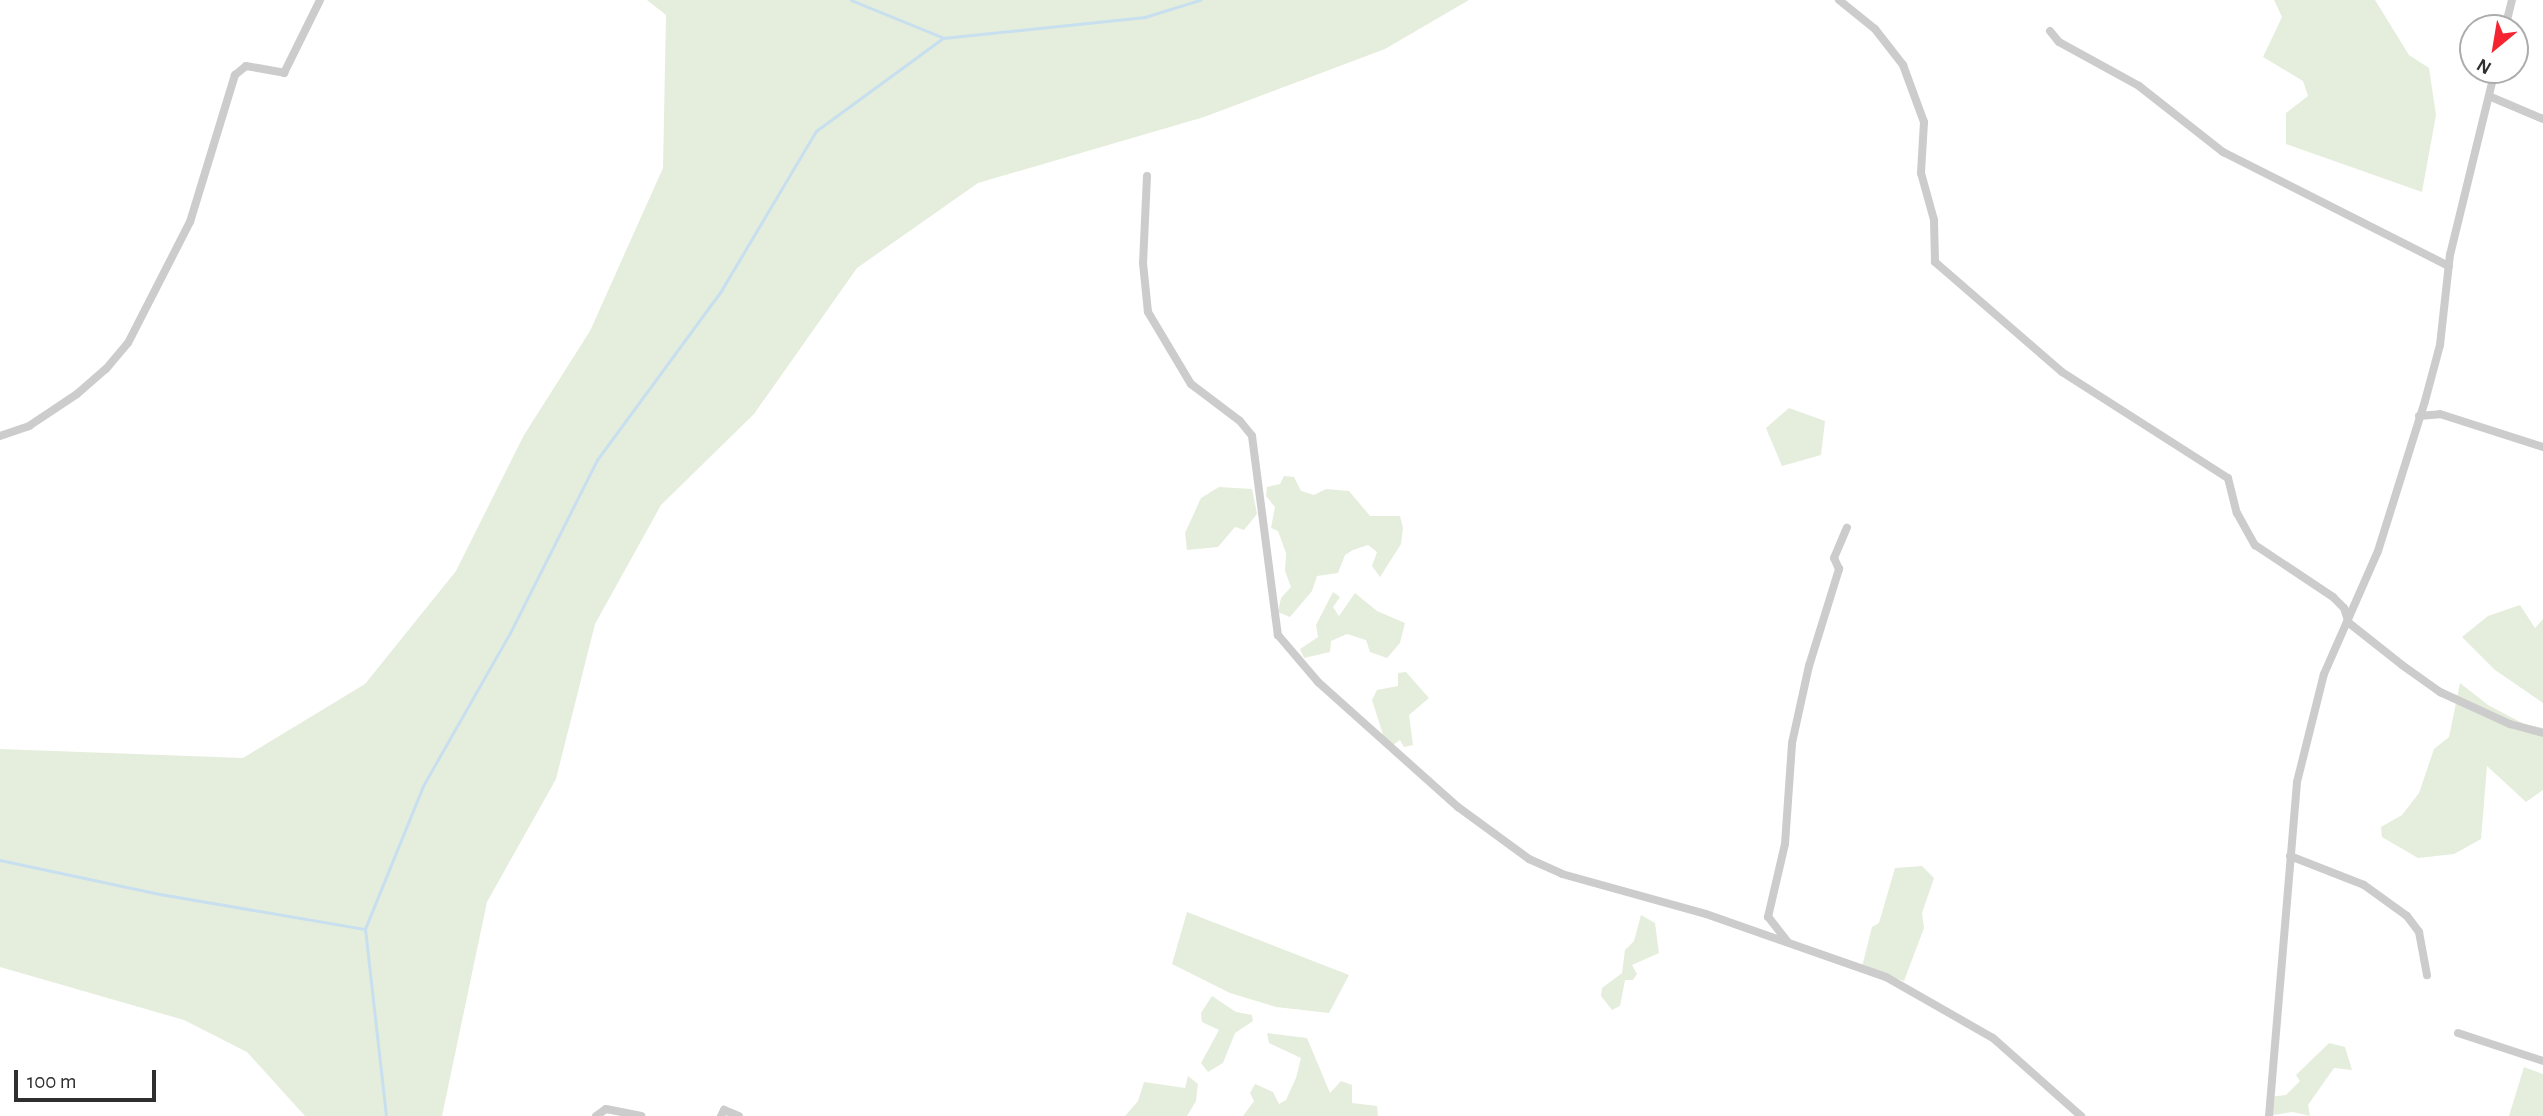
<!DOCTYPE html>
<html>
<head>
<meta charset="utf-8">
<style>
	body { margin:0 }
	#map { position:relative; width:2543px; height:1116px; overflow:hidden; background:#fff; font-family:"Alegreya Sans",sans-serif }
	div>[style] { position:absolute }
	.green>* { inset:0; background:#e5eedc }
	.stream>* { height:2.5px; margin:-1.25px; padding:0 1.25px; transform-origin:1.25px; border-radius:1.25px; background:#c7dfef }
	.street>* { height:8px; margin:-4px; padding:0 4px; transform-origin:4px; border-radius:4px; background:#ccc }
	span { translate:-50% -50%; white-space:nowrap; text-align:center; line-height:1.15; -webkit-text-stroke:7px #fff; paint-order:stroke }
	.north { position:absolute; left:2459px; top:14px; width:70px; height:70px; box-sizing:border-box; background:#fff; border:2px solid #acacac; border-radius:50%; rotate:210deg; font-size:19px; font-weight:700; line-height:28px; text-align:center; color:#2f2f2f }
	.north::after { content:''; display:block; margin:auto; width:24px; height:32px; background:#f42431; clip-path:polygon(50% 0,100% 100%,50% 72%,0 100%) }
	.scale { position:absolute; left:14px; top:1070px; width:142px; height:32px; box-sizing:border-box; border:4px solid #2f2f2f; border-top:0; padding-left:9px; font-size:21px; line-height:24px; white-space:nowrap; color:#2f2f2f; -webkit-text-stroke:5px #fff; paint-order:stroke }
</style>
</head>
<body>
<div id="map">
	<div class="green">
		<i style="clip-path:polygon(647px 0,1469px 0,1385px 49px,1204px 117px,978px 183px,857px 268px,754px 414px,661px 505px,595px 624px,556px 779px,487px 902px,442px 1116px,305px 1116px,247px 1052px,184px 1020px,0 967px,0 749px,243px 758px,365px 684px,456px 571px,524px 435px,590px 331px,663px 168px,666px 15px)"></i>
		<i style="clip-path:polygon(2274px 0,2375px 0,2409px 55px,2429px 68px,2436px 115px,2422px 192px,2286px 144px,2286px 113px,2308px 96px,2303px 81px,2263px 57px,2282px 17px)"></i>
		<i style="clip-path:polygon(1789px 408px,1825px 421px,1821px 455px,1782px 466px,1766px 428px)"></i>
		<i style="clip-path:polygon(1284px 476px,1294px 477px,1301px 491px,1314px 495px,1326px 489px,1349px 491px,1370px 516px,1400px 516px,1403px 528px,1401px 544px,1380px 577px,1372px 566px,1377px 552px,1368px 545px,1353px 550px,1345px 555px,1338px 573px,1317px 576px,1312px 591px,1290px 617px,1278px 612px,1281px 598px,1291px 587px,1285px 571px,1286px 553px,1278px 531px,1271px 528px,1275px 507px,1266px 496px,1267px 487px,1280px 484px)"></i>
		<i style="clip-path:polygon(1219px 487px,1252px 489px,1257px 514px,1244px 530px,1235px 527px,1218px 547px,1187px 550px,1185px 533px,1201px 498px)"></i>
		<i style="clip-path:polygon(1333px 592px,1340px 597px,1333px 607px,1339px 616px,1355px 593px,1377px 611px,1405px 623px,1400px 643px,1387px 658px,1370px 652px,1366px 640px,1347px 634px,1331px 641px,1330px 652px,1304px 658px,1300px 649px,1318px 637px,1316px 625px)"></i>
		<i style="clip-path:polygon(2520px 605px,2535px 628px,2543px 619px,2543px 703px,2495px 670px,2462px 637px,2488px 616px)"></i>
		<i style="clip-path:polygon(1406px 672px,1429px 698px,1409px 715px,1413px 745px,1404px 747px,1400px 740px,1393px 745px,1385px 741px,1372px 700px,1377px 690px,1398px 686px,1398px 673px)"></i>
		<i style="clip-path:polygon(2460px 683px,2488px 705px,2524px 724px,2543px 728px,2543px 790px,2526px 802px,2487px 766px,2481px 839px,2454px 854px,2418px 858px,2382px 837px,2381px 827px,2402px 815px,2419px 793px,2434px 749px,2449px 737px)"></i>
		<i style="clip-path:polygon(1922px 866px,1934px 878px,1922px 913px,1924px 928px,1904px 981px,1862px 967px,1872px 927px,1879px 923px,1895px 868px)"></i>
		<i style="clip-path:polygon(1187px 912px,1349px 975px,1329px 1013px,1276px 1007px,1230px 993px,1172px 964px)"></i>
		<i style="clip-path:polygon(1641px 915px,1655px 923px,1659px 953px,1632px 965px,1637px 974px,1633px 980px,1625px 980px,1620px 1006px,1612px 1010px,1601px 996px,1602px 988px,1622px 973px,1625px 950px,1634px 941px)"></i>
		<i style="clip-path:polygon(1212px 996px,1236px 1012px,1252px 1015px,1253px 1021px,1235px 1033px,1223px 1063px,1208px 1072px,1201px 1063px,1219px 1030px,1202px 1022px,1201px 1013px)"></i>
		<i style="clip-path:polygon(1267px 1033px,1307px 1038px,1330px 1093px,1341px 1081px,1352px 1085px,1352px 1103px,1377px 1106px,1378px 1116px,1243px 1116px,1254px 1101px,1250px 1093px,1255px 1084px,1273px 1092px,1279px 1104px,1286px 1100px,1296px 1078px,1301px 1058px,1269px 1043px)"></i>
		<i style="clip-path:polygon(2329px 1043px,2345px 1047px,2352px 1070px,2334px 1068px,2308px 1105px,2310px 1116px,2293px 1112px,2268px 1116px,2269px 1097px,2286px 1095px,2300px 1081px,2296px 1075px)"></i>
		<i style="clip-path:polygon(2524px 1067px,2543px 1074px,2543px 1116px,2509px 1116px)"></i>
		<i style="clip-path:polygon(1188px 1076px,1198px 1084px,1196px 1101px,1187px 1116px,1125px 1116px,1138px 1101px,1144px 1082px,1185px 1088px)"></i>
	</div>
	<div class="stream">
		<i style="left:851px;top:0;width:98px;rotate:22.1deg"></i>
		<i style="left:0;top:860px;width:164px;rotate:12deg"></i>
		<i style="left:160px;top:894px;width:208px;rotate:9.7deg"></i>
		<i style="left:386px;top:1116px;width:188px;rotate:-96.4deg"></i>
		<i style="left:365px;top:929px;width:154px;rotate:-67.9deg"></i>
		<i style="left:423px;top:786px;width:176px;rotate:-60.4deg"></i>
		<i style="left:510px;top:633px;width:194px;rotate:-63.3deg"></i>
		<i style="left:597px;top:460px;width:210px;rotate:-53.7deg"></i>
		<i style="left:721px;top:291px;width:186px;rotate:-59.3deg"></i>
		<i style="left:816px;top:131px;width:157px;rotate:-36.2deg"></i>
		<i style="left:943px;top:38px;width:203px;rotate:-5.9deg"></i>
		<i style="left:1145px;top:17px;width:58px;rotate:-17.2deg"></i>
	</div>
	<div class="street">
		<i style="left:1839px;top:0;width:46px;rotate:38.9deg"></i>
		<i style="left:1875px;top:29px;width:46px;rotate:52.1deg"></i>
		<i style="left:1903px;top:65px;width:61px;rotate:69.8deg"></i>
		<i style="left:1924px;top:122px;width:51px;rotate:93.4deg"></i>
		<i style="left:1921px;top:173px;width:49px;rotate:74.5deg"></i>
		<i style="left:1934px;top:220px;width:42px;rotate:88.6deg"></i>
		<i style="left:1935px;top:262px;width:168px;rotate:40.9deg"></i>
		<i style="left:2062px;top:372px;width:197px;rotate:32.6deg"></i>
		<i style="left:2228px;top:478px;width:36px;rotate:76deg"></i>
		<i style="left:2237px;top:513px;width:37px;rotate:61deg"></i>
		<i style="left:2255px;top:545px;width:94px;rotate:33.7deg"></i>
		<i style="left:2333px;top:597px;width:16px;rotate:45deg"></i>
		<i style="left:2344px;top:608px;width:16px;rotate:72deg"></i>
		<i style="left:2349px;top:623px;width:68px;rotate:38.4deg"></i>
		<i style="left:2402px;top:665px;width:47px;rotate:35.4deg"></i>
		<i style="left:2440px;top:692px;width:77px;rotate:24.6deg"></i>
		<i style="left:2510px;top:724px;width:34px;rotate:15deg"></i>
		<i style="left:2505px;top:28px;width:29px;rotate:-76deg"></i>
		<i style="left:2050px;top:31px;width:14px;rotate:51deg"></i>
		<i style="left:2059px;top:42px;width:91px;rotate:28.8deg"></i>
		<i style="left:2139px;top:86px;width:107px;rotate:38.2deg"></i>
		<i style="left:2223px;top:152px;width:253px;rotate:26.8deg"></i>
		<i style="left:2491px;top:97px;width:56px;rotate:22.9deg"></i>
		<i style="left:1147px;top:176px;width:87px;rotate:92.6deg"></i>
		<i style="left:1143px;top:263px;width:49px;rotate:84.2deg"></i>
		<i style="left:1148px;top:312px;width:84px;rotate:59.2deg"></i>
		<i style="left:1191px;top:384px;width:61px;rotate:37.1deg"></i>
		<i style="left:1240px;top:421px;width:19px;rotate:51deg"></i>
		<i style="left:1252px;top:436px;width:201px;rotate:82.6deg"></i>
		<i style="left:1278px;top:635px;width:62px;rotate:49.6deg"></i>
		<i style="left:1318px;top:682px;width:188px;rotate:41.8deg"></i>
		<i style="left:1458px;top:807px;width:88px;rotate:36.2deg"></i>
		<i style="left:1529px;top:859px;width:36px;rotate:24deg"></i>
		<i style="left:1562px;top:874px;width:149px;rotate:15.5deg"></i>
		<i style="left:1706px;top:914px;width:191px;rotate:19.3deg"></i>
		<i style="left:1886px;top:977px;width:123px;rotate:29.7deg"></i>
		<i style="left:1993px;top:1038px;width:118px;rotate:41.6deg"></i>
		<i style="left:2419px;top:416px;width:21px;rotate:-5deg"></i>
		<i style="left:2440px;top:414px;width:108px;rotate:17.8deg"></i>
		<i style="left:0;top:436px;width:31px;rotate:-19deg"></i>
		<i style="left:29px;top:426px;width:58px;rotate:-33.7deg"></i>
		<i style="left:77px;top:394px;width:38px;rotate:-41deg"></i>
		<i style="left:106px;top:369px;width:34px;rotate:-50deg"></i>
		<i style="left:128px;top:343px;width:136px;rotate:-62.9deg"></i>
		<i style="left:190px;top:222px;width:154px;rotate:-73deg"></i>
		<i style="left:235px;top:75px;width:14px;rotate:-39deg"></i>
		<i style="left:246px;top:66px;width:39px;rotate:10deg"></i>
		<i style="left:284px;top:73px;width:81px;rotate:-63.7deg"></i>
		<i style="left:2290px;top:856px;width:79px;rotate:21.4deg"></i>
		<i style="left:2364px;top:885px;width:53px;rotate:35.8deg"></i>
		<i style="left:2407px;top:916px;width:20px;rotate:53deg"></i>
		<i style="left:2419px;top:932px;width:44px;rotate:79.5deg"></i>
		<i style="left:1787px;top:941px;width:31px;rotate:-128deg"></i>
		<i style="left:1768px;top:917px;width:75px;rotate:-76.9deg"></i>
		<i style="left:1785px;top:844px;width:101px;rotate:-86deg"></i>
		<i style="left:1792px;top:743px;width:79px;rotate:-77.6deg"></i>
		<i style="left:1809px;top:666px;width:102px;rotate:-72.8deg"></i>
		<i style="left:1839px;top:569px;width:12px;rotate:-114deg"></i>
		<i style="left:1834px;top:558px;width:33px;rotate:-67deg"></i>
		<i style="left:2458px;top:1033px;width:89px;rotate:18.2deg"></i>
		<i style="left:596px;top:1116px;width:12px;rotate:-35deg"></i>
		<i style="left:606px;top:1109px;width:36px;rotate:11deg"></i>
		<i style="left:721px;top:1116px;width:7px;rotate:-63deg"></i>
		<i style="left:724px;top:1110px;width:16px;rotate:22deg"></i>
		<i style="left:2269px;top:1116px;width:335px;rotate:-85.2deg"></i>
		<i style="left:2297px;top:782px;width:111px;rotate:-76deg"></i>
		<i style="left:2324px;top:674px;width:134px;rotate:-66.3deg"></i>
		<i style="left:2378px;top:551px;width:157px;rotate:-72.6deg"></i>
		<i style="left:2425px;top:401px;width:58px;rotate:-75deg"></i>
		<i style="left:2440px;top:345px;width:91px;rotate:-83.7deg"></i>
		<i style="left:2450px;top:255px;width:190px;rotate:-76.3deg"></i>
	</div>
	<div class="north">N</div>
	<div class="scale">100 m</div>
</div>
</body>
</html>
